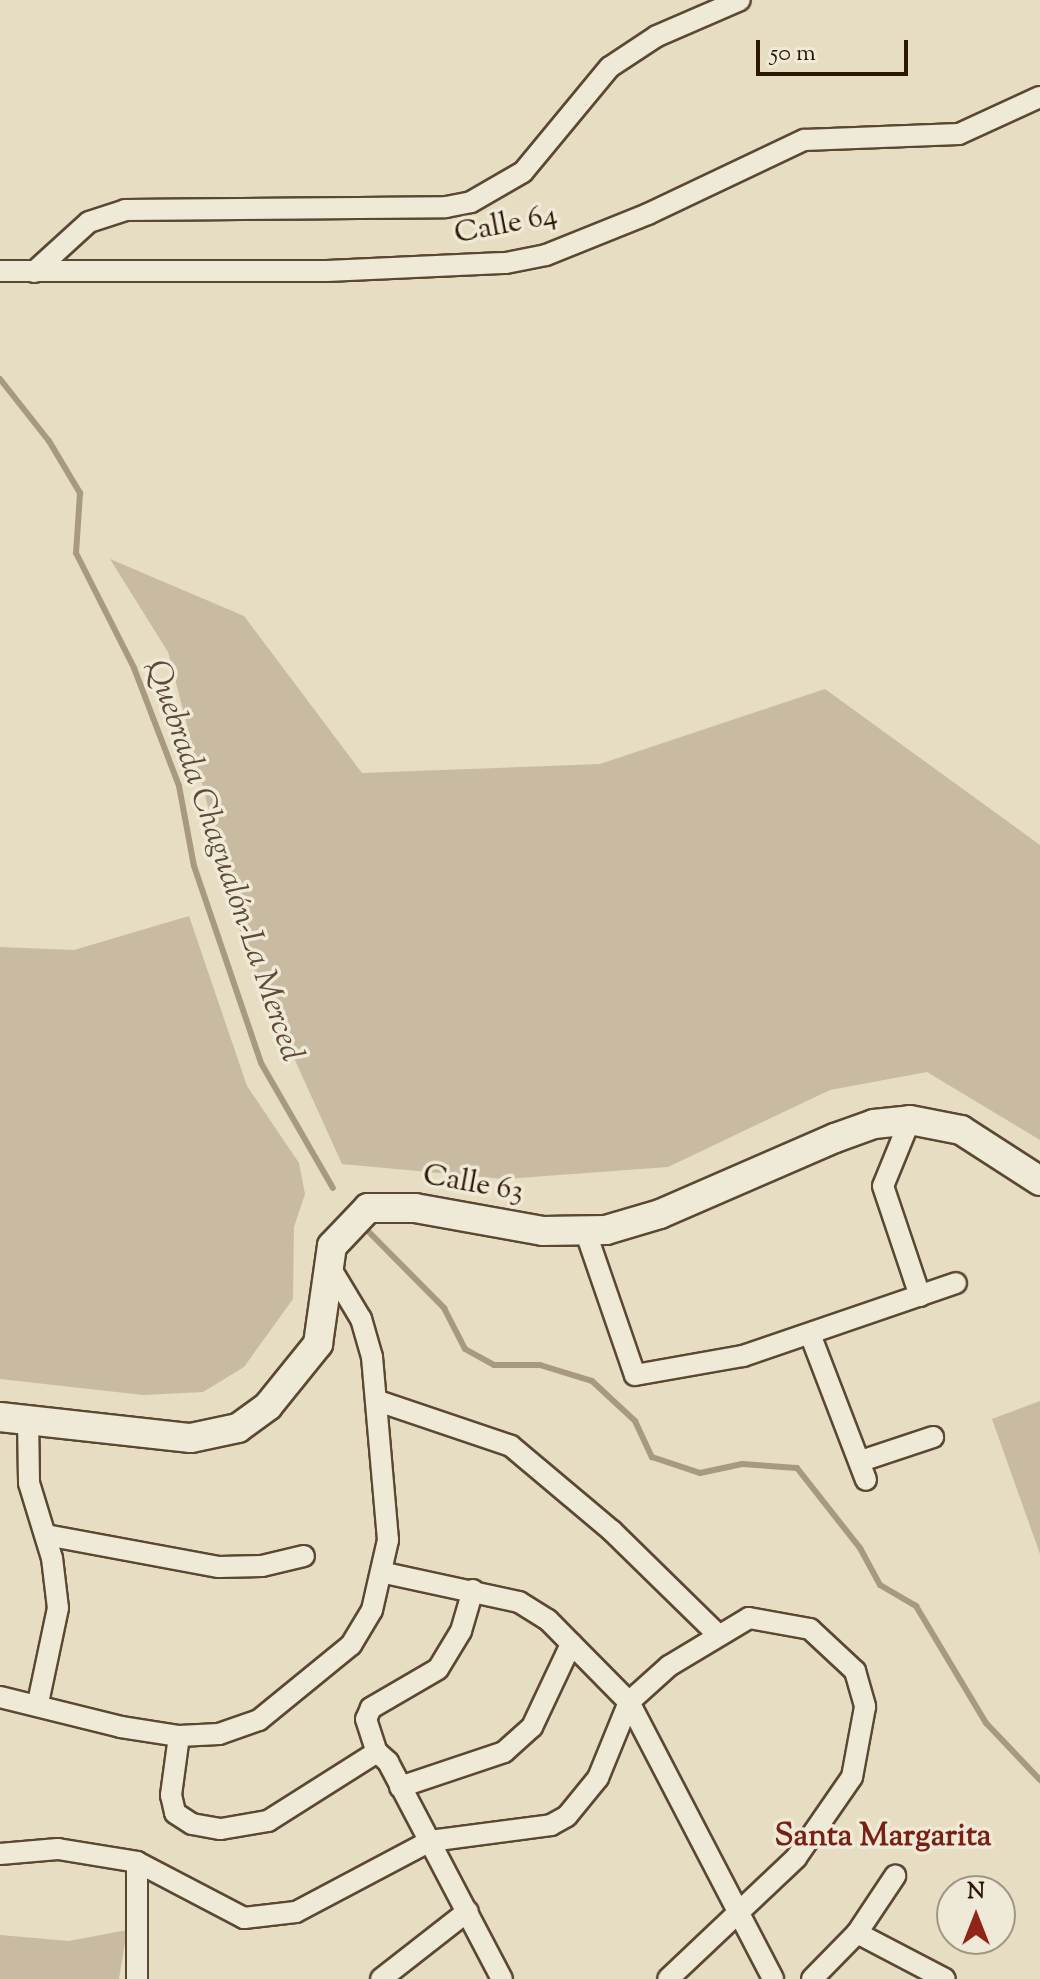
<!DOCTYPE html>
<html>
<head>
<meta charset="utf-8">
<style>
	body { margin:0 }
	#map { position:relative; width:1040px; height:1979px; overflow:hidden; background:#e7ddc3; font-family:"Sorts Mill Goudy",serif }
	div>[style] { position:absolute }
	.green>* { inset:0; background:#c8bba2 }
	.stream>* { height:6px; margin:-3px; padding:0 3px; transform-origin:3px; border-radius:3px; background:#a89a81 }
	.roads { filter:drop-shadow(2px 0 #5c4832) drop-shadow(-2px 0 #5c4832) drop-shadow(0 2px #5c4832) drop-shadow(0 -2px #5c4832) }
	.minor>* { height:20px; margin:-10px; padding:0 10px; transform-origin:10px; border-radius:10px; background:#efe9d8 }
	.secondary>* { height:28px; margin:-14px; padding:0 14px; transform-origin:14px; border-radius:14px; background:#efe9d8 }
	span { translate:-50% -50%; white-space:nowrap; text-align:center; line-height:1.15; -webkit-text-stroke:7px #efe9d8; paint-order:stroke }
	.street-label { font-size:30px; color:#2e1702 }
	.water-label { font-size:32px; color:#5f4b35; font-style:italic }
	.neighbourhood-label { font-size:32px; color:#7a1f14; font-weight:700 }
	.north { position:absolute; left:936px; top:1875px; width:80px; height:80px; box-sizing:border-box; background:#efe9d8; border:2px solid #a29582; border-radius:50%; rotate:0deg; font-size:22px; font-weight:700; line-height:32px; text-align:center; color:#2e1702 }
	.north::after { content:''; display:block; margin:auto; width:28px; height:36px; background:#8f2418; clip-path:polygon(50% 0,100% 100%,50% 72%,0 100%) }
	.scale { position:absolute; left:756px; top:40px; width:152px; height:36px; box-sizing:border-box; border:4px solid #2e1702; border-top:0; padding-left:10px; font-size:24px; line-height:28px; white-space:nowrap; color:#2e1702; -webkit-text-stroke:6px #efe9d8; paint-order:stroke }
</style>
</head>
<body>
<div id="map">
	<div class="green">
		<i style="clip-path:polygon(110px 559px,244px 616px,362px 773px,600px 764px,825px 689px,1040px 845px,1040px 1140px,927px 1072px,830px 1090px,668px 1167px,504px 1179px,342px 1164px,245px 950px,168px 652px)"></i>
		<i style="clip-path:polygon(189px 916px,247px 1086px,299px 1163px,305px 1194px,294px 1227px,293px 1299px,244px 1367px,203px 1392px,143px 1395px,0 1379px,0 947px,74px 950px)"></i>
		<i style="clip-path:polygon(1040px 1401px,1040px 1554px,992px 1419px)"></i>
		<i style="clip-path:polygon(127px 1930px,119px 1979px,0 1979px,0 1935px,69px 1941px)"></i>
	</div>
	<div class="stream">
		<i style="left:0;top:379px;width:79px;rotate:51.7deg"></i>
		<i style="left:49px;top:441px;width:61px;rotate:59.2deg"></i>
		<i style="left:80px;top:493px;width:60px;rotate:93.8deg"></i>
		<i style="left:76px;top:553px;width:129px;rotate:63.2deg"></i>
		<i style="left:134px;top:668px;width:126px;rotate:69.1deg"></i>
		<i style="left:179px;top:786px;width:81px;rotate:79.4deg"></i>
		<i style="left:194px;top:866px;width:208px;rotate:71.2deg"></i>
		<i style="left:261px;top:1063px;width:144px;rotate:60.1deg"></i>
		<i style="left:362px;top:1225px;width:117px;rotate:45.3deg"></i>
		<i style="left:444px;top:1308px;width:46px;rotate:62.9deg"></i>
		<i style="left:465px;top:1349px;width:33px;rotate:29deg"></i>
		<i style="left:494px;top:1365px;width:46px"></i>
		<i style="left:540px;top:1365px;width:54px;rotate:17.1deg"></i>
		<i style="left:592px;top:1381px;width:59px;rotate:42.9deg"></i>
		<i style="left:635px;top:1421px;width:40px;rotate:65deg"></i>
		<i style="left:652px;top:1457px;width:51px;rotate:18.4deg"></i>
		<i style="left:700px;top:1473px;width:43px;rotate:-12.1deg"></i>
		<i style="left:742px;top:1464px;width:55px;rotate:4.2deg"></i>
		<i style="left:797px;top:1468px;width:102px;rotate:51.8deg"></i>
		<i style="left:860px;top:1548px;width:42px;rotate:61.6deg"></i>
		<i style="left:880px;top:1585px;width:42px;rotate:30.3deg"></i>
		<i style="left:916px;top:1606px;width:136px;rotate:59.1deg"></i>
		<i style="left:986px;top:1723px;width:79px;rotate:46.5deg"></i>
	</div>
	<div class="roads">
		<div class="minor">
			<i style="left:0;top:271px;width:327px"></i>
			<i style="left:327px;top:271px;width:179px;rotate:-2.6deg"></i>
			<i style="left:506px;top:263px;width:41px;rotate:-11.3deg"></i>
			<i style="left:546px;top:255px;width:110px;rotate:-21.9deg"></i>
			<i style="left:648px;top:214px;width:173px;rotate:-25.4deg"></i>
			<i style="left:804px;top:140px;width:155px;rotate:-2.2deg"></i>
			<i style="left:959px;top:134px;width:89px;rotate:-24.6deg"></i>
			<i style="left:34px;top:272px;width:74px;rotate:-42.3deg"></i>
			<i style="left:89px;top:222px;width:38px;rotate:-18deg"></i>
			<i style="left:125px;top:210px;width:321px;rotate:-0.5deg"></i>
			<i style="left:446px;top:207px;width:25px;rotate:-11deg"></i>
			<i style="left:471px;top:202px;width:60px;rotate:-30deg"></i>
			<i style="left:523px;top:172px;width:136px;rotate:-50.4deg"></i>
			<i style="left:610px;top:67px;width:56px;rotate:-33.4deg"></i>
			<i style="left:657px;top:36px;width:90px;rotate:-23.4deg"></i>
			<i style="left:910px;top:1120px;width:71px;rotate:112.2deg"></i>
			<i style="left:883px;top:1186px;width:116px;rotate:71.4deg"></i>
			<i style="left:586px;top:1233px;width:150px;rotate:71deg"></i>
			<i style="left:635px;top:1375px;width:110px;rotate:-10deg"></i>
			<i style="left:743px;top:1356px;width:225px;rotate:-18.9deg"></i>
			<i style="left:810px;top:1334px;width:156px;rotate:69deg"></i>
			<i style="left:378px;top:1401px;width:140px;rotate:18.7deg"></i>
			<i style="left:511px;top:1446px;width:132px;rotate:40.1deg"></i>
			<i style="left:612px;top:1531px;width:146px;rotate:44.4deg"></i>
			<i style="left:28px;top:1417px;width:66px;rotate:89.1deg"></i>
			<i style="left:29px;top:1483px;width:78px;rotate:73deg"></i>
			<i style="left:52px;top:1558px;width:50px;rotate:83.2deg"></i>
			<i style="left:58px;top:1608px;width:97px;rotate:101.9deg"></i>
			<i style="left:861px;top:1461px;width:76px;rotate:-18.4deg"></i>
			<i style="left:46px;top:1535px;width:176px;rotate:10.5deg"></i>
			<i style="left:219px;top:1567px;width:43px;rotate:-1.3deg"></i>
			<i style="left:262px;top:1566px;width:43px;rotate:-13.4deg"></i>
			<i style="left:385px;top:1573px;width:137px;rotate:12.2deg"></i>
			<i style="left:519px;top:1602px;width:34px;rotate:32deg"></i>
			<i style="left:548px;top:1620px;width:115px;rotate:45.4deg"></i>
			<i style="left:629px;top:1702px;width:312px;rotate:62.5deg"></i>
			<i style="left:473px;top:1590px;width:43px;rotate:106.3deg"></i>
			<i style="left:461px;top:1631px;width:44px;rotate:121.2deg"></i>
			<i style="left:438px;top:1669px;width:78px;rotate:149.8deg"></i>
			<i style="left:371px;top:1708px;width:12px;rotate:114deg"></i>
			<i style="left:366px;top:1719px;width:35px;rotate:72deg"></i>
			<i style="left:377px;top:1752px;width:15px;rotate:42deg"></i>
			<i style="left:388px;top:1762px;width:245px;rotate:62.3deg"></i>
			<i style="left:0;top:1697px;width:125px;rotate:13.9deg"></i>
			<i style="left:121px;top:1727px;width:59px;rotate:8.8deg"></i>
			<i style="left:179px;top:1736px;width:40px;rotate:-2.9deg"></i>
			<i style="left:219px;top:1734px;width:42px;rotate:-19.3deg"></i>
			<i style="left:259px;top:1720px;width:119px;rotate:-39.2deg"></i>
			<i style="left:351px;top:1645px;width:41px;rotate:-59deg"></i>
			<i style="left:372px;top:1610px;width:72px;rotate:-77.1deg"></i>
			<i style="left:388px;top:1540px;width:184px;rotate:-95deg"></i>
			<i style="left:372px;top:1357px;width:40px;rotate:-106deg"></i>
			<i style="left:361px;top:1319px;width:64px;rotate:-121deg"></i>
			<i style="left:179px;top:1736px;width:60px;rotate:97.7deg"></i>
			<i style="left:171px;top:1795px;width:18px;rotate:77deg"></i>
			<i style="left:175px;top:1813px;width:20px;rotate:33deg"></i>
			<i style="left:192px;top:1824px;width:29px;rotate:10deg"></i>
			<i style="left:221px;top:1829px;width:48px;rotate:-9.7deg"></i>
			<i style="left:268px;top:1821px;width:129px;rotate:-32.3deg"></i>
			<i style="left:400px;top:1787px;width:110px;rotate:-18.6deg"></i>
			<i style="left:504px;top:1752px;width:38px;rotate:-42deg"></i>
			<i style="left:532px;top:1727px;width:92px;rotate:-64.8deg"></i>
			<i style="left:0;top:1854px;width:58px;rotate:-4.9deg"></i>
			<i style="left:58px;top:1849px;width:80px;rotate:9.3deg"></i>
			<i style="left:137px;top:1862px;width:121px;rotate:27.6deg"></i>
			<i style="left:244px;top:1918px;width:52px;rotate:-6.6deg"></i>
			<i style="left:296px;top:1912px;width:152px;rotate:-27.9deg"></i>
			<i style="left:430px;top:1841px;width:122px;rotate:-7.5deg"></i>
			<i style="left:551px;top:1825px;width:18px;rotate:-29deg"></i>
			<i style="left:567px;top:1816px;width:49px;rotate:-50.8deg"></i>
			<i style="left:598px;top:1778px;width:82px;rotate:-67.8deg"></i>
			<i style="left:629px;top:1702px;width:54px;rotate:-42deg"></i>
			<i style="left:669px;top:1666px;width:93px;rotate:-31deg"></i>
			<i style="left:749px;top:1618px;width:62px;rotate:10.2deg"></i>
			<i style="left:810px;top:1629px;width:62px;rotate:43deg"></i>
			<i style="left:855px;top:1671px;width:37px;rotate:74deg"></i>
			<i style="left:865px;top:1707px;width:71px;rotate:100.5deg"></i>
			<i style="left:852px;top:1777px;width:98px;rotate:124.7deg"></i>
			<i style="left:796px;top:1858px;width:176px;rotate:136.6deg"></i>
			<i style="left:137px;top:1862px;width:117px;rotate:90deg"></i>
			<i style="left:857px;top:1933px;width:99px;rotate:27.6deg"></i>
			<i style="left:381px;top:1979px;width:110px;rotate:-38deg"></i>
			<i style="left:812px;top:1979px;width:64px;rotate:-45.6deg"></i>
			<i style="left:857px;top:1933px;width:69px;rotate:-56.3deg"></i>
		</div>
		<div class="secondary">
			<i style="left:0;top:1417px;width:192px;rotate:6.3deg"></i>
			<i style="left:191px;top:1438px;width:48px;rotate:-12deg"></i>
			<i style="left:238px;top:1428px;width:37px;rotate:-36deg"></i>
			<i style="left:268px;top:1406px;width:80px;rotate:-51.1deg"></i>
			<i style="left:318px;top:1344px;width:99px;rotate:-81.9deg"></i>
			<i style="left:332px;top:1246px;width:52px;rotate:-46.5deg"></i>
			<i style="left:368px;top:1208px;width:47px"></i>
			<i style="left:415px;top:1208px;width:130px;rotate:10.2deg"></i>
			<i style="left:543px;top:1231px;width:63px;rotate:-0.9deg"></i>
			<i style="left:606px;top:1230px;width:56px;rotate:-16.5deg"></i>
			<i style="left:660px;top:1214px;width:191px;rotate:-23.5deg"></i>
			<i style="left:835px;top:1138px;width:41px;rotate:-19.7deg"></i>
			<i style="left:874px;top:1124px;width:36px;rotate:-6deg"></i>
			<i style="left:910px;top:1120px;width:52px;rotate:11.1deg"></i>
			<i style="left:961px;top:1130px;width:94px;rotate:32.8deg"></i>
		</div>
	</div>
	<div class="street-label">
		<span style="left:506px;top:226px;rotate:-11deg">Calle 64</span>
		<span style="left:473px;top:1185px;rotate:10deg">Calle 63</span>
	</div>
	<div class="water-label">
		<span style="left:223px;top:861px;rotate:71deg">Quebrada Chagualón-La Merced</span>
	</div>
	<div class="neighbourhood-label">
		<span style="left:883px;top:1837px">Santa Margarita</span>
	</div>
	<div class="north">N</div>
	<div class="scale">50 m</div>
</div>
</body>
</html>
